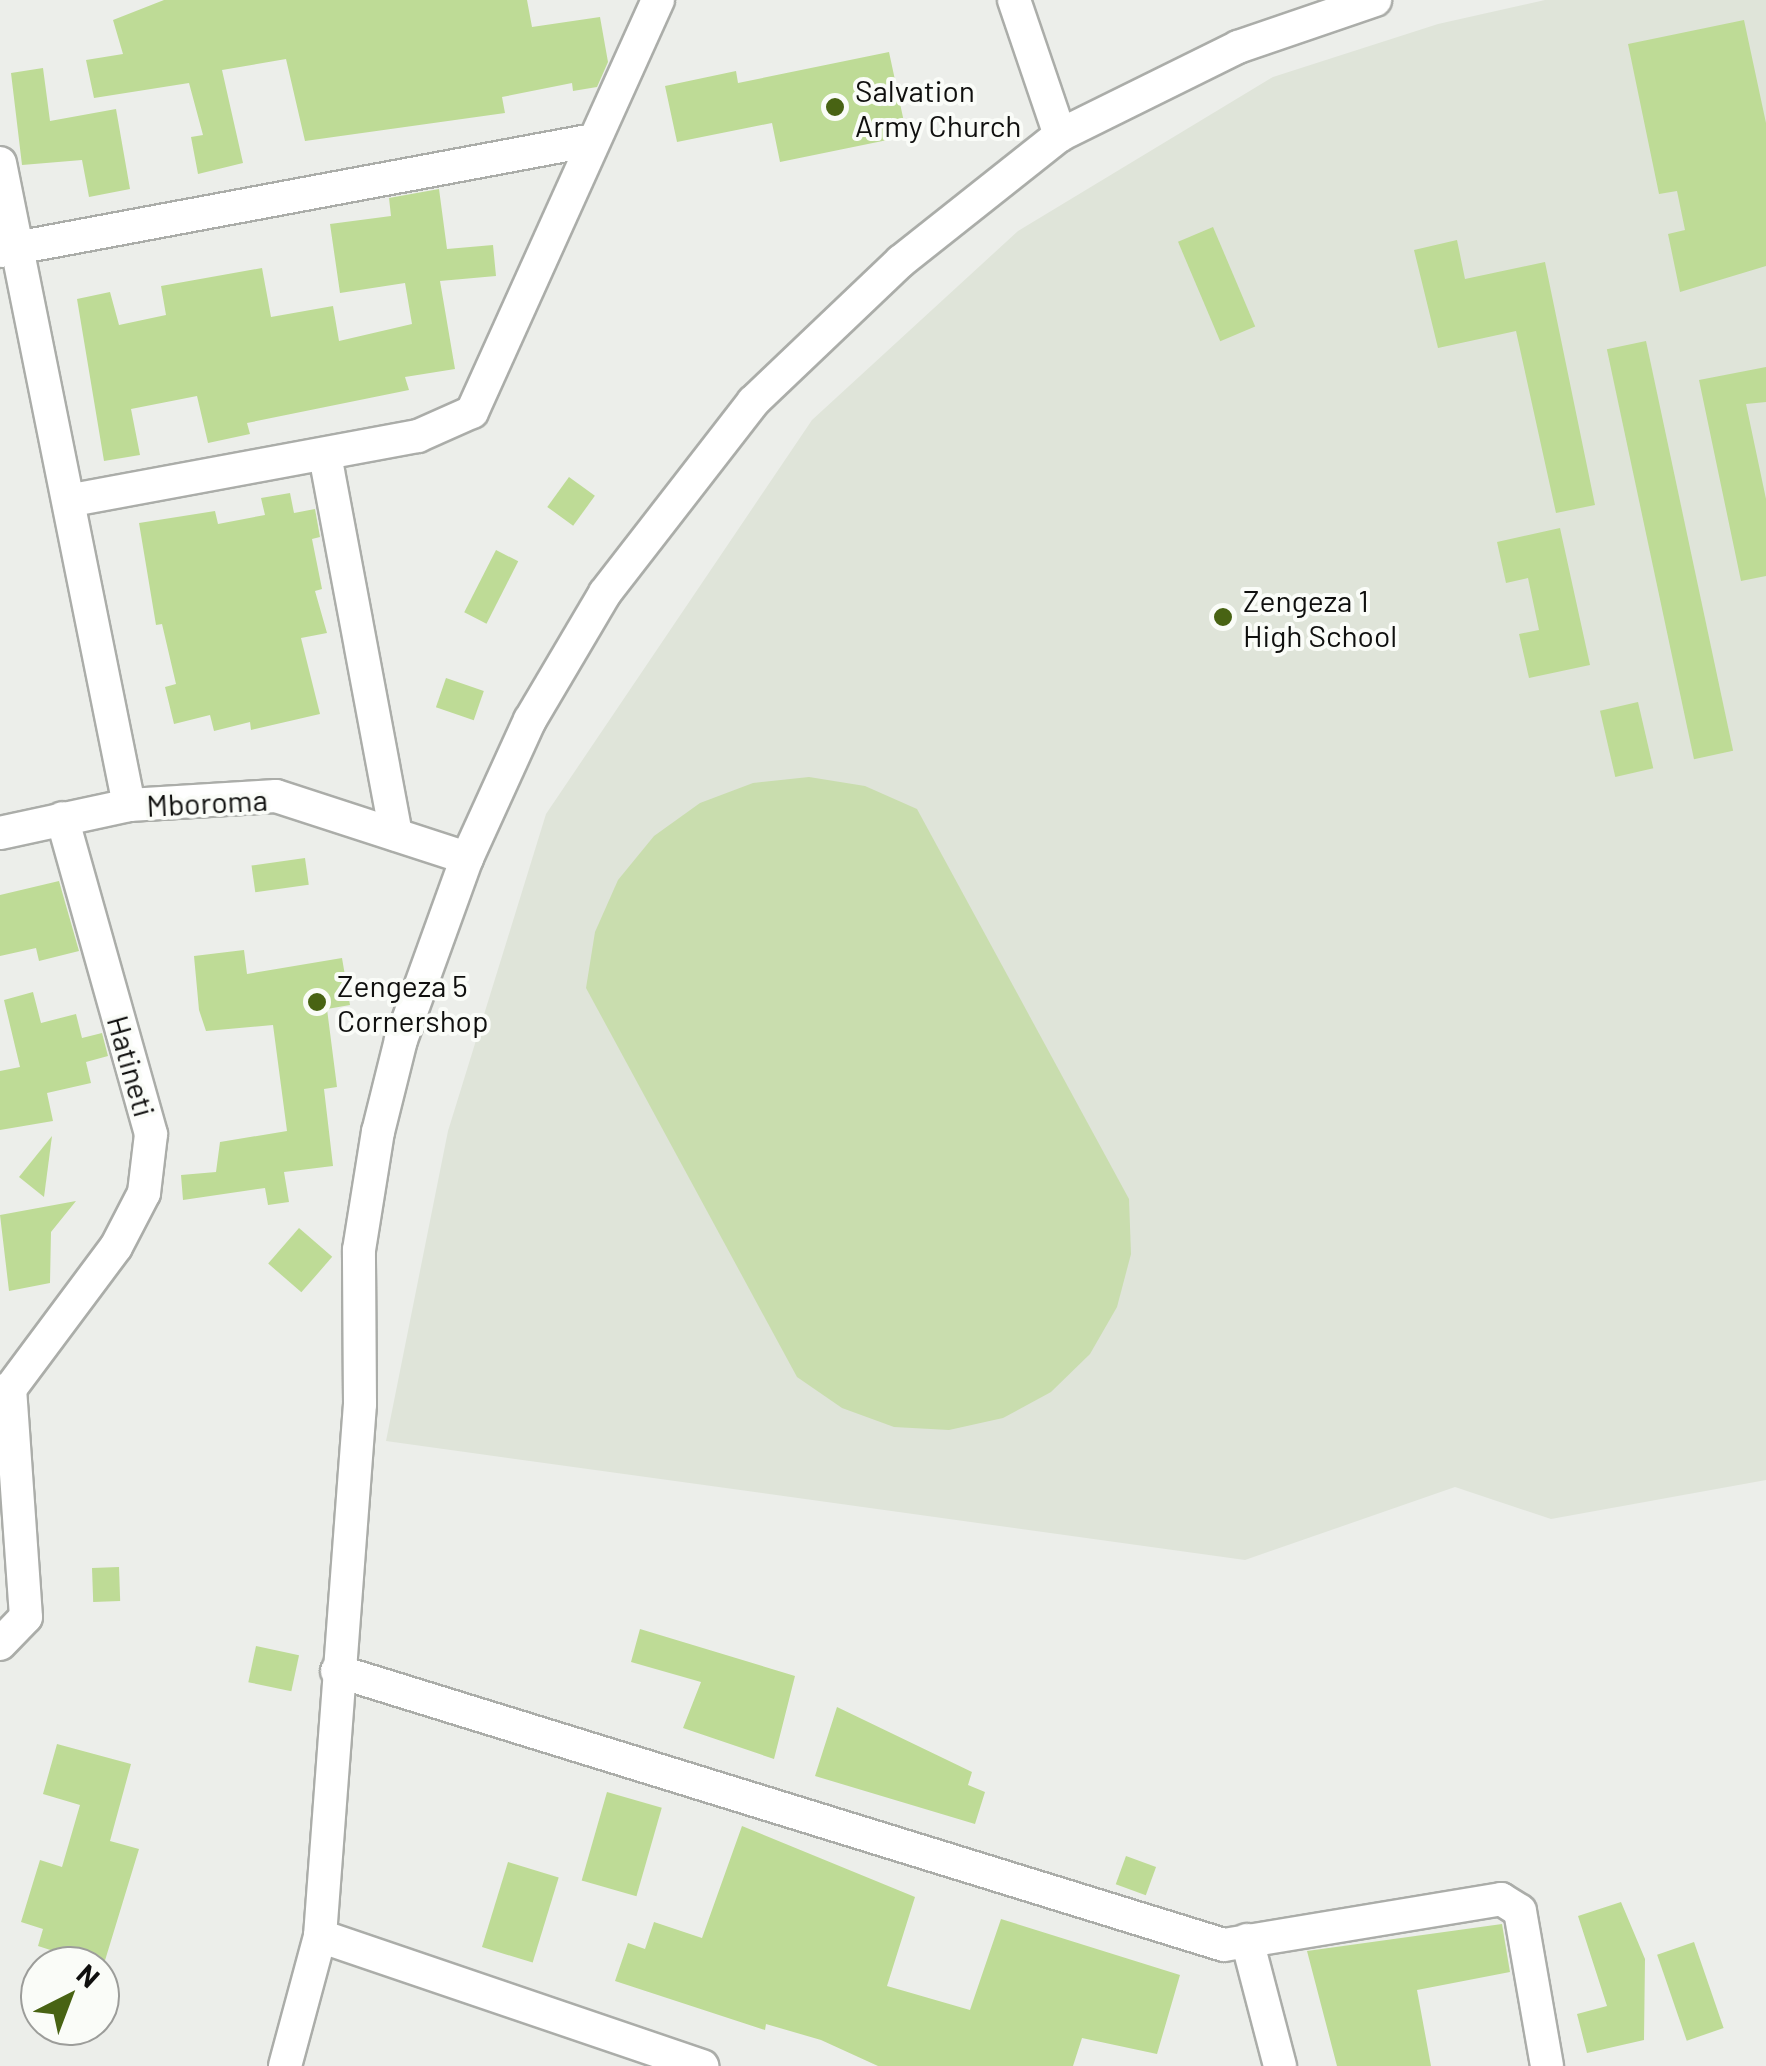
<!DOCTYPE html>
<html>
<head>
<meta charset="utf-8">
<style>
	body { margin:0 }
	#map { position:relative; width:1766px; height:2066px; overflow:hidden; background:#eceeea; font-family:Barlow,sans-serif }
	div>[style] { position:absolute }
	.built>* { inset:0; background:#dfe4d9 }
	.green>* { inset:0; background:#c9ddae }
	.building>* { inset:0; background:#bedb96; transform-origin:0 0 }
	.roads { filter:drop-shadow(2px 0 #abada9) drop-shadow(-2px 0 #abada9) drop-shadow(0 2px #abada9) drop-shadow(0 -2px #abada9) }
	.minor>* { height:32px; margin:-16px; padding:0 16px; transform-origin:16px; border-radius:16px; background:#fff }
	.dots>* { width:28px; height:28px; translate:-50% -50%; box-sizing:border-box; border:5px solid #fafcf8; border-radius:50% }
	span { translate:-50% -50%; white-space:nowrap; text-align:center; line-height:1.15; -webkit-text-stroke:8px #fafcf8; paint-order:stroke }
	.poi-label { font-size:30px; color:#0f0f0e }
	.left { translate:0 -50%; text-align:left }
	.street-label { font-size:30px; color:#0f0f0e }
	.north { position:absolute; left:20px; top:1946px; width:100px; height:100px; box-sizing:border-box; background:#fafcf8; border:2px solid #9c9d9a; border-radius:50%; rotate:42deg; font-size:28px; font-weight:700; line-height:40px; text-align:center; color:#0f0f0e }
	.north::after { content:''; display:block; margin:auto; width:35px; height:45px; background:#486313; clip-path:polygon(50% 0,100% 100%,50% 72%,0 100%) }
</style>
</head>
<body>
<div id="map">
	<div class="built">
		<i style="clip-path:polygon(1545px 0,1766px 0,1766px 1480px,1551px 1519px,1455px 1487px,1245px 1560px,386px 1441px,448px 1131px,546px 814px,812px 420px,1018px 231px,1273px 77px,1438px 24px)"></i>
	</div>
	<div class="green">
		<i style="clip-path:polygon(809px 777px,865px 786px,917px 809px,1129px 1199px,1131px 1254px,1117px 1307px,1090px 1354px,1051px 1392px,1003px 1418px,949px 1430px,894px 1427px,842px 1408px,797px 1377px,586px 988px,595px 932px,618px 880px,654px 836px,700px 803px,753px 783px)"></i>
	</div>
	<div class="building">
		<i style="clip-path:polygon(164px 0,527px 0,532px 27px,600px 17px,608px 62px,597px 87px,573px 91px,572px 83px,502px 97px,505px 113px,305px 141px,286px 59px,222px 70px,243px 163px,198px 174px,191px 137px,203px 135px,189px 83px,94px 98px,86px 60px,123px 54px,113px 20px)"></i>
		<i style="clip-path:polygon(1744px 20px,1766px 123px,1766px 266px,1680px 292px,1668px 234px,1685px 230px,1677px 191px,1659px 194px,1628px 44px)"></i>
		<i style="clip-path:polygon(889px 52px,907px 136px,780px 162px,772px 123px,677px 142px,665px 86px,736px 71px,738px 83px)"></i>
		<i style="clip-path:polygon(43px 68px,50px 121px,116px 109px,130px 189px,89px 197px,82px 160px,22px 165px,11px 73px)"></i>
		<i style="clip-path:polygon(439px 189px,447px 249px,493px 245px,496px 276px,440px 281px,455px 369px,405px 377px,409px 390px,247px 423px,250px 434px,208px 443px,197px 396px,131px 409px,140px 455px,104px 461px,77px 299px,110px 292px,119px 325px,166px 315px,161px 286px,262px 268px,271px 317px,333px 306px,339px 341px,412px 324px,405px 283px,340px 293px,330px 224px,391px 216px,389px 198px)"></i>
		<i style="left:1213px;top:227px;width:108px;height:38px;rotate:67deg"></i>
		<i style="clip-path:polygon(1457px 240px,1465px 279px,1545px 262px,1595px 505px,1556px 513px,1516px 331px,1438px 348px,1414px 250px)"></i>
		<i style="left:1646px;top:341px;width:419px;height:40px;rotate:78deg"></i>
		<i style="clip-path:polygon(1766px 367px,1766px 402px,1746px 404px,1766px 499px,1766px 576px,1741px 581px,1699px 380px)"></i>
		<i style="left:569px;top:477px;width:32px;height:37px;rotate:36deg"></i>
		<i style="clip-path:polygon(290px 493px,294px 513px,315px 509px,320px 537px,312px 539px,322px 589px,315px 591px,327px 633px,301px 638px,320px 714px,251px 730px,250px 722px,214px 731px,210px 715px,174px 724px,165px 687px,176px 684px,162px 624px,156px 625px,139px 523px,215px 511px,218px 524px,265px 515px,261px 498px)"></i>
		<i style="clip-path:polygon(1560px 528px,1590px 665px,1529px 678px,1519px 634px,1539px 630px,1528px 578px,1506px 583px,1497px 542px)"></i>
		<i style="left:496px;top:550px;width:25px;height:70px;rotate:27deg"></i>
		<i style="left:446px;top:678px;width:40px;height:31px;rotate:19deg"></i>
		<i style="left:1638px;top:702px;width:68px;height:39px;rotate:77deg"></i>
		<i style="left:305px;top:858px;width:27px;height:54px;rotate:82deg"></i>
		<i style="clip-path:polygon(59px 881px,79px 951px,39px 961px,36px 948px,0 956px,0 895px)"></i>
		<i style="clip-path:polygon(244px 950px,247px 974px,342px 958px,350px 1005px,327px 1009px,337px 1087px,324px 1089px,333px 1166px,284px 1172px,289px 1202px,268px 1205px,265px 1188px,183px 1200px,181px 1175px,216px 1172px,220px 1142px,287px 1131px,273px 1025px,206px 1031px,199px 1010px,194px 956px)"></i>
		<i style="clip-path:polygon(33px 992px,41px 1023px,76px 1014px,82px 1038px,102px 1033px,108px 1056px,86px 1062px,91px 1083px,47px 1093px,53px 1121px,0 1130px,0 1071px,20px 1067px,4px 1000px)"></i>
		<i style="clip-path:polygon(52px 1136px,44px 1197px,19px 1177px)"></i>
		<i style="clip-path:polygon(76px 1201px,51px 1232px,50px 1283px,9px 1291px,0 1215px)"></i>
		<i style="left:299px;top:1228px;width:44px;height:47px;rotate:41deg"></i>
		<i style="left:119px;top:1567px;width:34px;height:27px;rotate:88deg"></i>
		<i style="clip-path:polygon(640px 1629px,795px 1676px,774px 1759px,683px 1728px,701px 1682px,631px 1662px)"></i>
		<i style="left:256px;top:1646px;width:44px;height:37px;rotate:12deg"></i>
		<i style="clip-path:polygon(837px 1707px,972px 1772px,968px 1785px,985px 1792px,975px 1824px,815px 1776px)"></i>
		<i style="clip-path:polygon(57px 1744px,131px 1764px,110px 1841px,139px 1849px,103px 1967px,38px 1946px,43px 1929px,21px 1922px,40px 1860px,62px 1867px,80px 1805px,43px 1794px)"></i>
		<i style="left:607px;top:1792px;width:57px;height:92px;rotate:16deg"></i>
		<i style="clip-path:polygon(742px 1826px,915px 1897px,887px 1986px,970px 2010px,1001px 1919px,1180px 1975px,1157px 2054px,1082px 2038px,1073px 2066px,878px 2066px,821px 2040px,766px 2024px,765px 2030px,615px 1981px,628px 1943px,645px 1949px,654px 1922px,702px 1938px)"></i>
		<i style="left:1126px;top:1856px;width:32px;height:30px;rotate:20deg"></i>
		<i style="left:508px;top:1862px;width:53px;height:89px;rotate:17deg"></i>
		<i style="clip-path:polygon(1621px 1902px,1645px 1959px,1644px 2040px,1587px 2053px,1577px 2014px,1607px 2006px,1578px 1916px)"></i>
		<i style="clip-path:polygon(1502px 1924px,1510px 1972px,1417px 1990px,1431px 2066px,1337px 2066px,1307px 1951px)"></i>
		<i style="left:1694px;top:1942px;width:91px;height:39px;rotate:71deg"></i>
	</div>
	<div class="roads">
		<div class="minor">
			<i style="left:1014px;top:0;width:143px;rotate:71.2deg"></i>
			<i style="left:0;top:163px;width:655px;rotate:78.64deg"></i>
			<i style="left:0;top:251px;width:603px;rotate:-10.6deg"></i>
			<i style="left:325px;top:455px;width:386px;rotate:79.4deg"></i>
			<i style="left:72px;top:500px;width:352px;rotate:-10.5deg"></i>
			<i style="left:418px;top:436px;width:59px;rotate:-24deg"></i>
			<i style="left:472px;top:412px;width:452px;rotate:-65.7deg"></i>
			<i style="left:0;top:833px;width:132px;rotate:-12.2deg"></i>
			<i style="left:129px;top:805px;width:147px;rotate:-3.5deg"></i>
			<i style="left:276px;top:796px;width:201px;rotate:18deg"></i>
			<i style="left:0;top:1391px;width:10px;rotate:-11deg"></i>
			<i style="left:10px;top:1389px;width:177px;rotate:-53.3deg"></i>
			<i style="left:116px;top:1247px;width:61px;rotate:-62.6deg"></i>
			<i style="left:144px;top:1193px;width:59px;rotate:-83.2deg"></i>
			<i style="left:151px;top:1134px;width:328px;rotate:-105.7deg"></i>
			<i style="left:0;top:1644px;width:37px;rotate:-46deg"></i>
			<i style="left:26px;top:1617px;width:229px;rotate:-94deg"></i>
			<i style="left:337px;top:1671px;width:928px;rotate:17.17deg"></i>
			<i style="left:1224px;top:1945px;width:281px;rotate:-9.4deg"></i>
			<i style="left:1501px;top:1899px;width:22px;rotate:32deg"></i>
			<i style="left:1520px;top:1911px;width:157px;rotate:80.1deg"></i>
			<i style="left:320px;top:1936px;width:404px;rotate:18.8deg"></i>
			<i style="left:1247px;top:1940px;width:130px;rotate:75.3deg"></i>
			<i style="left:285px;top:2066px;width:135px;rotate:-74.9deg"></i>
			<i style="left:320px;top:1936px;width:534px;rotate:-85.7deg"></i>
			<i style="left:360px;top:1404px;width:154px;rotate:-90.4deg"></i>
			<i style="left:359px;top:1250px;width:120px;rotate:-80.9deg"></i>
			<i style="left:378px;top:1132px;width:95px;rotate:-76deg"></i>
			<i style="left:401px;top:1040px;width:194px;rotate:-70.1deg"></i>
			<i style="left:467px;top:858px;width:152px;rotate:-65.5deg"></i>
			<i style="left:530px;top:720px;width:147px;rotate:-59.4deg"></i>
			<i style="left:605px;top:593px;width:242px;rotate:-52.2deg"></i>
			<i style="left:753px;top:402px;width:204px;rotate:-43.6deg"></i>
			<i style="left:901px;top:261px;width:203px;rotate:-38.4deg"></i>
			<i style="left:1060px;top:135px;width:199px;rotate:-26.3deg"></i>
			<i style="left:1238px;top:47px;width:145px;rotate:-18.9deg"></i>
		</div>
	</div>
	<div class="dots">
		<i style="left:835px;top:107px;background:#486313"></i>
		<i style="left:1223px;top:617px;background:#486313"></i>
		<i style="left:317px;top:1002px;background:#486313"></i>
	</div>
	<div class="poi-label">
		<span class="left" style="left:855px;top:107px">Salvation<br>Army Church</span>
		<span class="left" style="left:1243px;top:617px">Zengeza 1<br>High School</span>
		<span class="left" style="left:337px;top:1002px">Zengeza 5<br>Cornershop</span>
	</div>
	<div class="street-label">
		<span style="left:207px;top:802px;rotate:-3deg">Mboroma</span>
		<span style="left:132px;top:1066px;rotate:74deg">Hatineti</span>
	</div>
	<div class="north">N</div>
</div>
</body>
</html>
